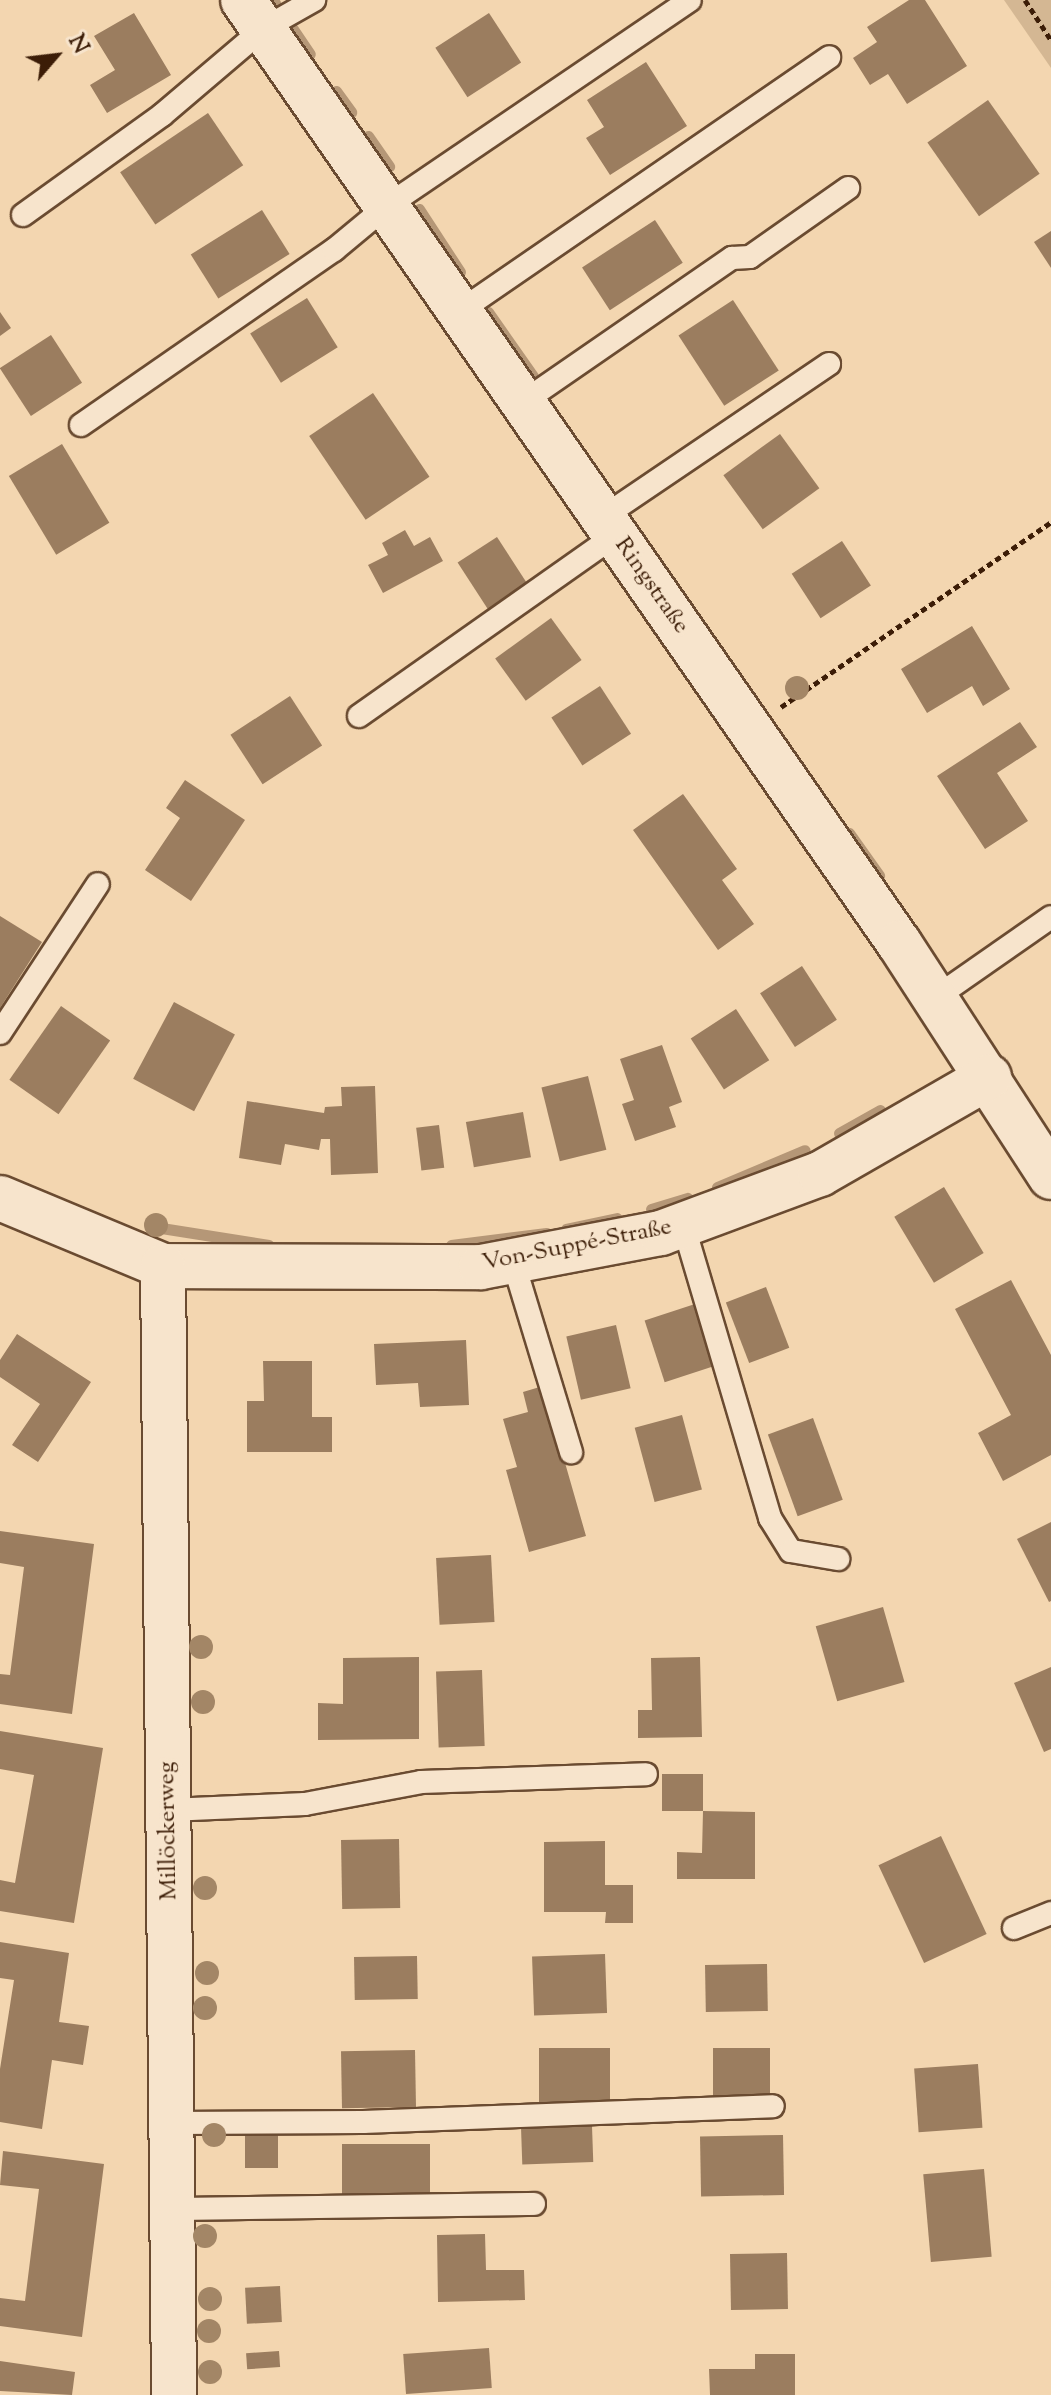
<!DOCTYPE html>
<html>
<head>
<meta charset="utf-8">
<style>
	body { margin:0 }
	#map { position:relative; width:1051px; height:2395px; overflow:hidden; background:#f3d6b0; font-family:"Sorts Mill Goudy",serif }
	div>[style] { position:absolute }
	.green>* { inset:0; background:#d4b793 }
	.stream>* { height:11px; margin:-5.5px; padding:0 5.5px; transform-origin:5.5px; border-radius:5.5px; background:#b59777 }
	.building>* { inset:0; background:#9b7d5f; transform-origin:0 0 }
	.path>* { height:5px; margin-top:-2.5px; transform-origin:0; background:repeating-linear-gradient(90deg,#3c1d07 0 6px,transparent 0 10px) }
	.roads { filter:drop-shadow(2px 0 #6a4b31) drop-shadow(-2px 0 #6a4b31) drop-shadow(0 2px #6a4b31) drop-shadow(0 -2px #6a4b31) }
	.service>* { height:22px; margin:-11px; padding:0 11px; transform-origin:11px; border-radius:11px; background:#f7e4cc }
	.minor>* { height:44px; margin:-22px; padding:0 22px; transform-origin:22px; border-radius:22px; background:#f7e4cc }
	.trees>* { width:24px; height:24px; margin:-12px; border-radius:50%; background:#a38666 }
	span { translate:-50% -50%; white-space:nowrap; text-align:center; line-height:1.15; -webkit-text-stroke:8px #f7e4cc; paint-order:stroke }
	.street-label { font-size:24px; color:#3c1d07 }
	.north { position:absolute; left:16px; top:16px; width:80px; height:80px; -webkit-text-stroke:6px #f7e4cc; paint-order:stroke; rotate:62deg; font-size:22px; font-weight:700; line-height:32px; text-align:center; color:#3c1d07 }
	.north::after { content:''; display:block; margin:auto; width:28px; height:36px; background:#3c1d07; clip-path:polygon(50% 0,100% 100%,50% 72%,0 100%) }
</style>
</head>
<body>
<div id="map">
	<div class="green">
		<i style="clip-path:polygon(1004px 0,1051px 0,1051px 68px)"></i>
	</div>
	<div class="stream">
		<i style="left:273px;top:0;width:4px;rotate:56deg"></i>
		<i style="left:293px;top:29px;width:30px;rotate:56deg"></i>
		<i style="left:336px;top:91px;width:26px;rotate:54deg"></i>
		<i style="left:368px;top:136px;width:37px;rotate:55deg"></i>
		<i style="left:419px;top:209px;width:75px;rotate:56.9deg"></i>
		<i style="left:488px;top:312px;width:78px;rotate:54.9deg"></i>
		<i style="left:849px;top:833px;width:52px;rotate:54.5deg"></i>
		<i style="left:839px;top:1133px;width:47px;rotate:-29.3deg"></i>
		<i style="left:717px;top:1187px;width:95px;rotate:-22.8deg"></i>
		<i style="left:651px;top:1209px;width:38px;rotate:-17deg"></i>
		<i style="left:155px;top:1227px;width:115px;rotate:9deg"></i>
		<i style="left:566px;top:1229px;width:52px;rotate:-12.2deg"></i>
		<i style="left:451px;top:1245px;width:96px;rotate:-7.2deg"></i>
	</div>
	<div class="building">
		<i style="clip-path:polygon(909px 0,925px 0,967px 66px,907px 104px,888px 74px,870px 85px,853px 58px,877px 42px,867px 27px)"></i>
		<i style="clip-path:polygon(134px 13px,171px 75px,107px 113px,90px 85px,115px 70px,94px 36px)"></i>
		<i style="left:489px;top:13px;width:59px;height:64px;rotate:57deg"></i>
		<i style="clip-path:polygon(646px 62px,687px 126px,610px 175px,586px 138px,604px 127px,587px 100px)"></i>
		<i style="left:988px;top:100px;width:90px;height:74px;rotate:55deg"></i>
		<i style="left:208px;top:113px;width:63px;height:106px;rotate:56deg"></i>
		<i style="left:262px;top:210px;width:52px;height:84px;rotate:58deg"></i>
		<i style="left:655px;top:220px;width:51px;height:87px;rotate:57deg"></i>
		<i style="clip-path:polygon(1051px 231px,1051px 268px,1034px 242px)"></i>
		<i style="left:307px;top:298px;width:58px;height:67px;rotate:58deg"></i>
		<i style="left:733px;top:300px;width:84px;height:65px;rotate:57deg"></i>
		<i style="clip-path:polygon(0 312px,11px 328px,0 336px)"></i>
		<i style="left:51px;top:335px;width:57px;height:61px;rotate:57deg"></i>
		<i style="left:373px;top:393px;width:101px;height:77px;rotate:56deg"></i>
		<i style="left:780px;top:434px;width:67px;height:70px;rotate:54deg"></i>
		<i style="left:62px;top:444px;width:92px;height:62px;rotate:59deg"></i>
		<i style="clip-path:polygon(405px 530px,414px 546px,430px 537px,443px 561px,383px 593px,368px 565px,388px 555px,382px 543px)"></i>
		<i style="left:497px;top:537px;width:56px;height:47px;rotate:57deg"></i>
		<i style="left:842px;top:541px;width:53px;height:60px;rotate:57deg"></i>
		<i style="left:551px;top:618px;width:52px;height:69px;rotate:54deg"></i>
		<i style="clip-path:polygon(972px 626px,1010px 689px,983px 706px,972px 686px,927px 713px,901px 669px)"></i>
		<i style="left:600px;top:686px;width:57px;height:58px;rotate:57deg"></i>
		<i style="left:290px;top:696px;width:59px;height:71px;rotate:57deg"></i>
		<i style="clip-path:polygon(1020px 722px,1037px 747px,997px 773px,1028px 821px,985px 849px,937px 776px)"></i>
		<i style="clip-path:polygon(185px 780px,245px 820px,191px 901px,145px 870px,180px 818px,166px 808px)"></i>
		<i style="clip-path:polygon(683px 794px,737px 869px,722px 880px,754px 924px,718px 950px,633px 830px)"></i>
		<i style="clip-path:polygon(0 916px,42px 942px,0 1008px)"></i>
		<i style="left:802px;top:966px;width:64px;height:50px;rotate:57deg"></i>
		<i style="left:174px;top:1002px;width:69px;height:87px;rotate:28deg"></i>
		<i style="left:61px;top:1006px;width:60px;height:90px;rotate:35deg"></i>
		<i style="left:736px;top:1009px;width:61px;height:54px;rotate:57deg"></i>
		<i style="clip-path:polygon(662px 1045px,682px 1102px,669px 1107px,676px 1127px,635px 1141px,622px 1104px,634px 1100px,620px 1059px)"></i>
		<i style="left:588px;top:1076px;width:76px;height:48px;rotate:76deg"></i>
		<i style="clip-path:polygon(375px 1086px,378px 1173px,331px 1175px,330px 1139px,321px 1139px,319px 1150px,285px 1144px,281px 1165px,239px 1158px,247px 1101px,324px 1113px,325px 1107px,342px 1106px,341px 1087px)"></i>
		<i style="left:523px;top:1112px;width:46px;height:58px;rotate:80deg"></i>
		<i style="left:439px;top:1125px;width:43px;height:23px;rotate:83deg"></i>
		<i style="left:944px;top:1187px;width:77px;height:58px;rotate:59deg"></i>
		<i style="clip-path:polygon(1011px 1280px,1051px 1355px,1051px 1455px,1003px 1481px,978px 1433px,1011px 1415px,955px 1309px)"></i>
		<i style="left:766px;top:1287px;width:65px;height:43px;rotate:69deg"></i>
		<i style="left:695px;top:1304px;width:65px;height:53px;rotate:72deg"></i>
		<i style="left:616px;top:1325px;width:65px;height:51px;rotate:77deg"></i>
		<i style="clip-path:polygon(17px 1334px,91px 1382px,38px 1462px,12px 1445px,40px 1404px,0 1377px,0 1360px)"></i>
		<i style="clip-path:polygon(466px 1340px,469px 1405px,420px 1407px,418px 1383px,376px 1385px,374px 1344px)"></i>
		<i style="clip-path:polygon(263px 1361px,312px 1361px,312px 1417px,332px 1417px,332px 1452px,247px 1452px,247px 1401px,264px 1401px)"></i>
		<i style="clip-path:polygon(543px 1386px,586px 1536px,529px 1552px,506px 1470px,517px 1467px,503px 1419px,528px 1412px,523px 1392px)"></i>
		<i style="left:682px;top:1415px;width:77px;height:49px;rotate:75deg"></i>
		<i style="left:813px;top:1418px;width:87px;height:48px;rotate:70deg"></i>
		<i style="clip-path:polygon(1051px 1522px,1051px 1601px,1049px 1602px,1017px 1539px)"></i>
		<i style="clip-path:polygon(0 1531px,94px 1544px,72px 1714px,0 1704px,0 1674px,10px 1675px,24px 1567px,0 1563px)"></i>
		<i style="left:491px;top:1555px;width:67px;height:55px;rotate:87deg"></i>
		<i style="left:883px;top:1607px;width:78px;height:70px;rotate:74deg"></i>
		<i style="clip-path:polygon(419px 1657px,419px 1739px,318px 1740px,318px 1703px,343px 1704px,343px 1658px)"></i>
		<i style="clip-path:polygon(700px 1657px,702px 1737px,638px 1738px,638px 1710px,652px 1710px,651px 1658px)"></i>
		<i style="clip-path:polygon(1051px 1667px,1051px 1749px,1044px 1752px,1014px 1683px)"></i>
		<i style="left:482px;top:1670px;width:76px;height:46px;rotate:88deg"></i>
		<i style="clip-path:polygon(0 1731px,103px 1748px,74px 1923px,0 1911px,0 1880px,15px 1883px,34px 1775px,0 1769px)"></i>
		<i style="left:662px;top:1774px;width:41px;height:37px"></i>
		<i style="clip-path:polygon(703px 1811px,755px 1812px,755px 1879px,677px 1879px,677px 1852px,702px 1853px)"></i>
		<i style="left:941px;top:1836px;width:108px;height:69px;rotate:65deg"></i>
		<i style="left:399px;top:1839px;width:69px;height:58px;rotate:89deg"></i>
		<i style="clip-path:polygon(605px 1841px,605px 1885px,633px 1885px,633px 1923px,605px 1923px,606px 1912px,544px 1912px,544px 1842px)"></i>
		<i style="clip-path:polygon(0 1942px,69px 1953px,59px 2022px,89px 2026px,83px 2065px,52px 2060px,42px 2129px,0 2122px,0 2069px,14px 1980px,0 1978px)"></i>
		<i style="left:605px;top:1954px;width:59px;height:73px;rotate:88deg"></i>
		<i style="left:417px;top:1956px;width:43px;height:63px;rotate:89deg"></i>
		<i style="left:767px;top:1964px;width:47px;height:62px;rotate:89deg"></i>
		<i style="left:539px;top:2048px;width:71px;height:56px"></i>
		<i style="left:713px;top:2048px;width:57px;height:52px"></i>
		<i style="left:415px;top:2050px;width:57px;height:74px;rotate:89deg"></i>
		<i style="left:978px;top:2064px;width:64px;height:64px;rotate:86deg"></i>
		<i style="left:592px;top:2126px;width:36px;height:71px;rotate:88deg"></i>
		<i style="left:245px;top:2133px;width:33px;height:35px"></i>
		<i style="left:783px;top:2135px;width:60px;height:83px;rotate:89deg"></i>
		<i style="left:342px;top:2144px;width:88px;height:55px"></i>
		<i style="clip-path:polygon(3px 2151px,104px 2164px,82px 2337px,0 2326px,0 2298px,25px 2301px,39px 2189px,0 2185px)"></i>
		<i style="left:984px;top:2169px;width:88px;height:61px;rotate:85deg"></i>
		<i style="clip-path:polygon(485px 2234px,486px 2270px,524px 2270px,525px 2300px,438px 2302px,437px 2235px)"></i>
		<i style="left:787px;top:2253px;width:56px;height:57px;rotate:89deg"></i>
		<i style="left:280px;top:2286px;width:36px;height:35px;rotate:87deg"></i>
		<i style="left:489px;top:2348px;width:40px;height:86px;rotate:86deg"></i>
		<i style="left:279px;top:2351px;width:16px;height:33px;rotate:86deg"></i>
		<i style="clip-path:polygon(755px 2354px,795px 2354px,795px 2395px,710px 2395px,709px 2369px,755px 2369px)"></i>
		<i style="clip-path:polygon(0 2361px,75px 2372px,72px 2395px,0 2391px)"></i>
	</div>
	<div class="path">
		<i style="left:1025px;top:0;width:48px;rotate:57deg"></i>
		<i style="left:781px;top:707px;width:327px;rotate:-34.4deg"></i>
	</div>
	<div class="roads">
		<div class="service">
			<i style="left:23px;top:215px;width:171px;rotate:-35.7deg"></i>
			<i style="left:162px;top:115px;width:133px;rotate:-40.4deg"></i>
			<i style="left:263px;top:29px;width:59px;rotate:-29.6deg"></i>
			<i style="left:460px;top:311px;width:448px;rotate:-34.5deg"></i>
			<i style="left:523px;top:402px;width:254px;rotate:-34.6deg"></i>
			<i style="left:732px;top:258px;width:18px;rotate:-3deg"></i>
			<i style="left:750px;top:257px;width:120px;rotate:-35.1deg"></i>
			<i style="left:81px;top:425px;width:308px;rotate:-34.7deg"></i>
			<i style="left:334px;top:250px;width:69px;rotate:-39.7deg"></i>
			<i style="left:387px;top:206px;width:366px;rotate:-34.2deg"></i>
			<i style="left:603px;top:517px;width:273px;rotate:-34.1deg"></i>
			<i style="left:359px;top:716px;width:314px;rotate:-35.2deg"></i>
			<i style="left:935px;top:998px;width:141px;rotate:-34.9deg"></i>
			<i style="left:0;top:1033px;width:178px;rotate:-56.7deg"></i>
			<i style="left:683px;top:1224px;width:307px;rotate:73.5deg"></i>
			<i style="left:770px;top:1518px;width:39px;rotate:58deg"></i>
			<i style="left:791px;top:1551px;width:48px;rotate:9.7deg"></i>
			<i style="left:513px;top:1261px;width:200px;rotate:73.1deg"></i>
			<i style="left:169px;top:1810px;width:136px;rotate:-2.5deg"></i>
			<i style="left:305px;top:1804px;width:118px;rotate:-10.7deg"></i>
			<i style="left:421px;top:1782px;width:225px;rotate:-2deg"></i>
			<i style="left:1014px;top:1928px;width:40px;rotate:-22deg"></i>
			<i style="left:171px;top:2123px;width:192px;rotate:-0.3deg"></i>
			<i style="left:363px;top:2122px;width:410px;rotate:-2.2deg"></i>
			<i style="left:172px;top:2209px;width:362px;rotate:-0.8deg"></i>
		</div>
		<div class="minor">
			<i style="left:243px;top:0;width:1149px;rotate:55.18deg"></i>
			<i style="left:899px;top:943px;width:279px;rotate:57deg"></i>
			<i style="left:0;top:1198px;width:177px;rotate:22.6deg"></i>
			<i style="left:163px;top:1266px;width:318px;rotate:0.2deg"></i>
			<i style="left:481px;top:1267px;width:183px;rotate:-10.7deg"></i>
			<i style="left:661px;top:1233px;width:170px;rotate:-20.4deg"></i>
			<i style="left:820px;top:1174px;width:195px;rotate:-29.9deg"></i>
			<i style="left:163px;top:1266px;width:1129px;rotate:89.44deg"></i>
		</div>
	</div>
	<div class="trees">
		<i style="left:797px;top:688px"></i>
		<i style="left:156px;top:1225px"></i>
		<i style="left:201px;top:1647px"></i>
		<i style="left:203px;top:1702px"></i>
		<i style="left:205px;top:1888px"></i>
		<i style="left:207px;top:1973px"></i>
		<i style="left:205px;top:2008px"></i>
		<i style="left:214px;top:2135px"></i>
		<i style="left:205px;top:2236px"></i>
		<i style="left:210px;top:2299px"></i>
		<i style="left:209px;top:2331px"></i>
		<i style="left:210px;top:2372px"></i>
	</div>
	<div class="street-label">
		<span style="left:651px;top:586px;rotate:55deg">Ringstraße</span>
		<span style="left:577px;top:1246px;rotate:-11deg">Von-Suppé-Straße</span>
		<span style="left:169px;top:1831px;rotate:-91deg">Millöckerweg</span>
	</div>
	<div class="north">N</div>
</div>
</body>
</html>
